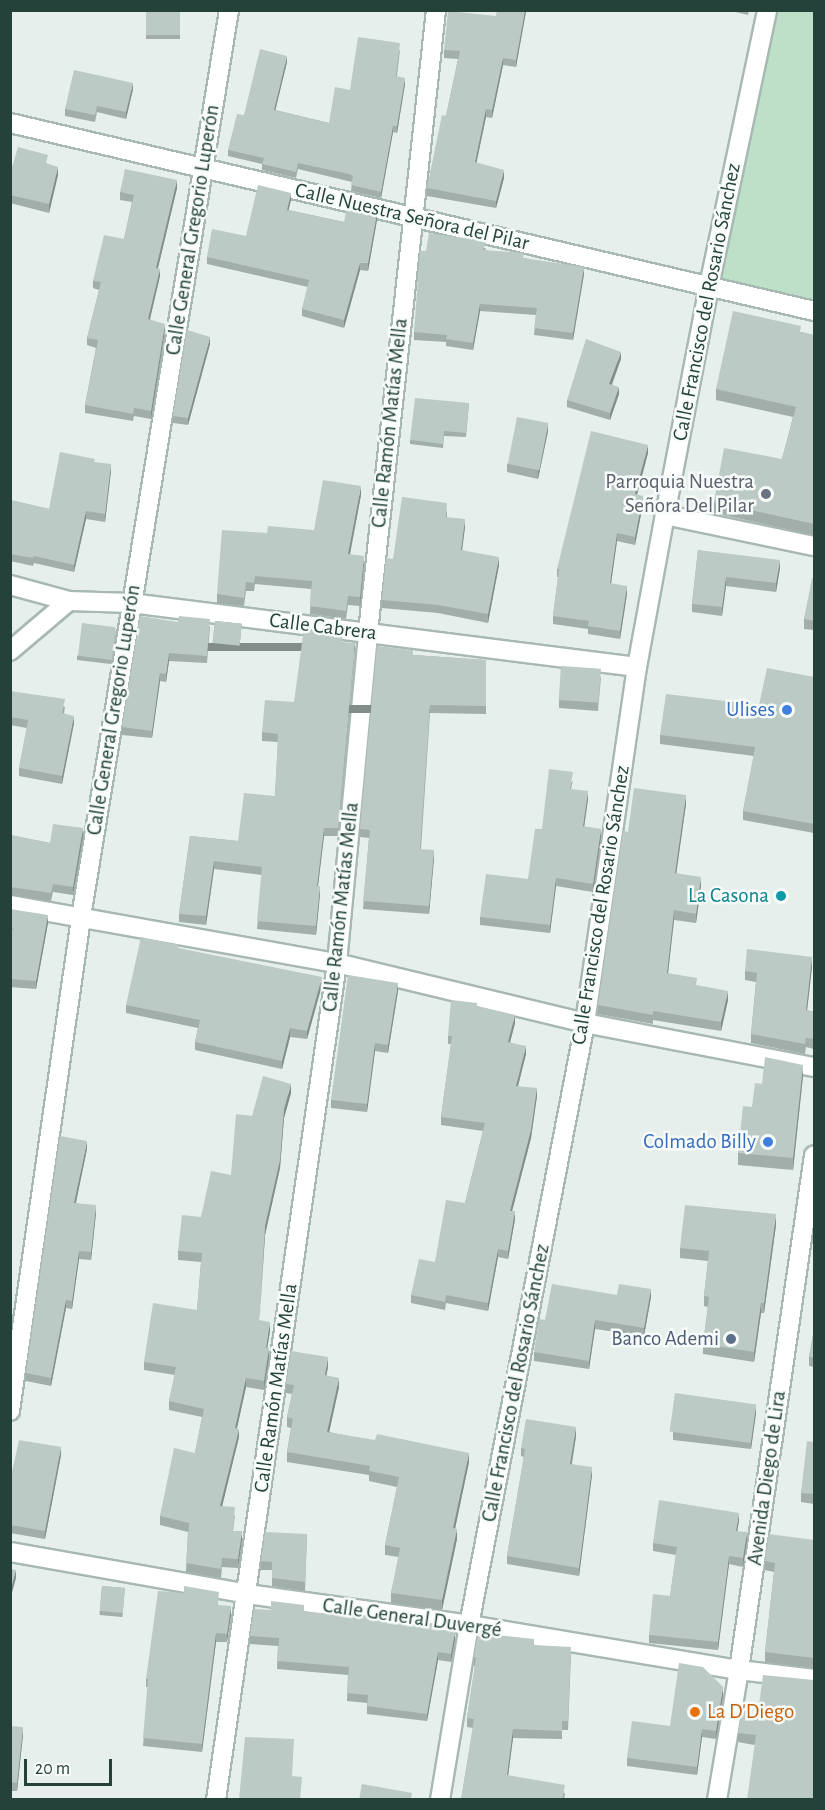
<!DOCTYPE html>
<html>
<head>
<meta charset="utf-8">
<style>
	body { margin:0 }
	#map { position:relative; width:825px; height:1810px; overflow:hidden; background:#e6efeb; font-family:"Alegreya Sans",sans-serif }
	div>[style] { position:absolute }
	.green>* { inset:0; background:#bfe0c8 }
	.roads { filter:drop-shadow(2px 0 #a8b8b2) drop-shadow(-2px 0 #a8b8b2) drop-shadow(0 2px #a8b8b2) drop-shadow(0 -2px #a8b8b2) }
	.street>* { height:18px; margin:-9px; padding:0 9px; transform-origin:9px; border-radius:9px; background:#fff }
	.wall>* { inset:0; background:#a1aea9; transform-origin:0 0 }
	.shaded-wall>* { inset:0; background:#838d89; transform-origin:0 0 }
	.building>* { inset:0; background:#bbcac4; transform-origin:0 0 }
	.dots>* { width:16px; height:16px; translate:-50% -50%; box-sizing:border-box; border:3px solid #f7fbf9; border-radius:50% }
	span { translate:-50% -50%; white-space:nowrap; text-align:center; line-height:1.15; -webkit-text-stroke:5px #f7fbf9; paint-order:stroke }
	.street-label { font-size:21px; color:#24423a }
	.worship-label { font-size:21px; color:#5b616d }
	.right { translate:-100% -50%; text-align:right }
	.shop-label { font-size:21px; color:#366cbe }
	.culture-label { font-size:21px; color:#0d838f }
	.service-label { font-size:21px; color:#4e5e75 }
	.food-label { font-size:21px; color:#c56008 }
	.left { translate:0 -50%; text-align:left }
	.frame { position:absolute; inset:0; border:12px solid #24423a; pointer-events:none }
	.scale { position:absolute; left:24px; top:1759px; width:88px; height:27px; box-sizing:border-box; border:3px solid #24423a; border-top:0; padding-left:8px; font-size:18px; line-height:21px; white-space:nowrap; color:#24423a; -webkit-text-stroke:4px #f7fbf9; paint-order:stroke }
</style>
</head>
<body>
<div id="map">
	<div class="green">
		<i style="clip-path:polygon(767px 11px,814px 11px,814px 311px,709px 286px)"></i>
	</div>
	<div class="roads">
		<div class="street">
			<i style="left:10px;top:123px;width:826px;rotate:13.16deg"></i>
			<i style="left:665px;top:515px;width:152px;rotate:11.8deg"></i>
			<i style="left:10px;top:585px;width:61px;rotate:15.2deg"></i>
			<i style="left:69px;top:601px;width:62px;rotate:1.8deg"></i>
			<i style="left:131px;top:603px;width:510px;rotate:7.21deg"></i>
			<i style="left:10px;top:651px;width:77px;rotate:-40.3deg"></i>
			<i style="left:10px;top:905px;width:332px;rotate:10.1deg"></i>
			<i style="left:337px;top:963px;width:255px;rotate:13.6deg"></i>
			<i style="left:585px;top:1023px;width:233px;rotate:10.9deg"></i>
			<i style="left:10px;top:1411px;width:499px;rotate:-81.8deg"></i>
			<i style="left:81px;top:917px;width:919px;rotate:-80.73deg"></i>
			<i style="left:10px;top:1552px;width:241px;rotate:10deg"></i>
			<i style="left:247px;top:1594px;width:224px;rotate:7.9deg"></i>
			<i style="left:469px;top:1625px;width:274px;rotate:9.5deg"></i>
			<i style="left:739px;top:1670px;width:76px;rotate:6.8deg"></i>
			<i style="left:216px;top:1800px;width:846px;rotate:-81.77deg"></i>
			<i style="left:337px;top:963px;width:332px;rotate:-84.6deg"></i>
			<i style="left:368px;top:632px;width:626px;rotate:-83.76deg"></i>
			<i style="left:440px;top:1800px;width:177px;rotate:-80.6deg"></i>
			<i style="left:469px;top:1625px;width:613px;rotate:-79.09deg"></i>
			<i style="left:585px;top:1023px;width:360px;rotate:-81.7deg"></i>
			<i style="left:637px;top:667px;width:155px;rotate:-79.6deg"></i>
			<i style="left:665px;top:515px;width:233px;rotate:-79.1deg"></i>
			<i style="left:709px;top:286px;width:282px;rotate:-78.1deg"></i>
			<i style="left:717px;top:1800px;width:132px;rotate:-80.4deg"></i>
			<i style="left:739px;top:1670px;width:520px;rotate:-81.71deg"></i>
		</div>
	</div>
	<div class="wall">
		<i style="left:146px;top:10px;width:34px;height:29px"></i>
		<i style="clip-path:polygon(526px 10px,516px 67px,503px 65px,492px 118px,486px 117px,476px 163px,504px 178px,496px 208px,427px 196px,427px 188px,446px 116px,458px 59px,444px 58px,444px 50px,496px 16px)"></i>
		<i style="clip-path:polygon(727px 10px,749px 10px,748px 15px)"></i>
		<i style="clip-path:polygon(400px 50px,397px 76px,405px 84px,397px 133px,393px 132px,381px 198px,351px 191px,352px 182px,298px 169px,296px 178px,262px 170px,262px 164px,228px 156px,228px 150px,244px 115px,287px 62px,275px 110px,329px 123px,350px 90px)"></i>
		<i style="clip-path:polygon(133px 89px,126px 119px,97px 112px,95px 122px,65px 116px,65px 109px)"></i>
		<i style="clip-path:polygon(48px 164px,58px 175px,49px 213px,10px 203px,10px 174px)"></i>
		<i style="clip-path:polygon(177px 188px,158px 268px,160px 276px,150px 319px,165px 331px,151px 419px,134px 416px,133px 421px,85px 413px,85px 405px,96px 348px,87px 345px,87px 338px,99px 290px,93px 288px,93px 281px,124px 239px,132px 202px,120px 200px,120px 192px)"></i>
		<i style="clip-path:polygon(291px 200px,288px 210px,344px 222px,377px 220px,368px 271px,360px 270px,344px 328px,302px 316px,302px 309px,308px 287px,207px 264px,207px 257px,246px 236px)"></i>
		<i style="clip-path:polygon(486px 248px,485px 250px,524px 258px,584px 274px,573px 340px,534px 335px,536px 315px,480px 311px,473px 350px,446px 346px,446px 342px,414px 340px,414px 332px,426px 251px)"></i>
		<i style="clip-path:polygon(801px 332px,814px 335px,814px 535px,714px 513px,714px 502px,782px 459px,793px 417px,716px 400px,716px 389px)"></i>
		<i style="clip-path:polygon(210px 344px,188px 425px,173px 423px,173px 416px)"></i>
		<i style="clip-path:polygon(621px 359px,612px 385px,619px 394px,610px 420px,567px 407px,567px 400px)"></i>
		<i style="clip-path:polygon(469px 403px,466px 437px,444px 436px,443px 448px,410px 444px,410px 440px)"></i>
		<i style="clip-path:polygon(548px 431px,538px 479px,507px 472px,507px 464px)"></i>
		<i style="clip-path:polygon(648px 453px,637px 495px,643px 504px,635px 545px,617px 541px,611px 583px,627px 594px,620px 639px,588px 634px,588px 629px,553px 624px,553px 616px,558px 577px,557px 577px,557px 569px)"></i>
		<i style="clip-path:polygon(95px 462px,111px 471px,105px 522px,86px 519px,74px 572px,34px 563px,33px 566px,10px 561px,10px 500px,49px 509px)"></i>
		<i style="clip-path:polygon(361px 495px,350px 555px,364px 564px,360px 606px,348px 605px,346px 619px,310px 614px,311px 589px,255px 584px,254px 591px,246px 591px,244px 606px,217px 603px,217px 594px,267px 533px,314px 530px)"></i>
		<i style="clip-path:polygon(447px 511px,447px 517px,465px 527px,462px 550px,499px 565px,488px 623px,438px 613px,382px 608px,382px 600px,393px 559px)"></i>
		<i style="clip-path:polygon(698px 550px,780px 568px,776px 592px,726px 586px,722px 616px,692px 612px,692px 604px)"></i>
		<i style="clip-path:polygon(814px 578px,814px 630px,804px 629px,804px 619px)"></i>
		<i style="left:215px;top:621px;width:27px;height:27px;rotate:6deg"></i>
		<i style="clip-path:polygon(178px 622px,210px 627px,207px 663px,169px 661px,166px 682px,160px 681px,152px 738px,122px 735px,122px 727px)"></i>
		<i style="clip-path:polygon(116px 631px,111px 664px,77px 660px,77px 656px)"></i>
		<i style="clip-path:polygon(343px 642px,355px 651px,338px 836px,324px 836px,318px 886px,320px 894px,316px 935px,257px 929px,262px 875px,214px 869px,206px 925px,179px 922px,179px 914px,190px 836px,238px 841px,275px 796px,278px 742px,262px 741px,262px 732px,294px 702px)"></i>
		<i style="clip-path:polygon(413px 655px,486px 660px,486px 714px,430px 713px,421px 849px,434px 858px,429px 914px,363px 909px,369px 838px,360px 837px,360px 829px)"></i>
		<i style="clip-path:polygon(601px 677px,598px 711px,559px 708px,559px 700px)"></i>
		<i style="clip-path:polygon(814px 677px,814px 833px,743px 820px,743px 811px,754px 756px,660px 744px,660px 735px,759px 705px)"></i>
		<i style="clip-path:polygon(10px 691px,65px 707px,64px 713px,74px 723px,62px 784px,19px 776px,19px 768px,27px 728px,10px 725px)"></i>
		<i style="clip-path:polygon(573px 780px,571px 789px,588px 799px,584px 827px,601px 837px,593px 892px,556px 886px,550px 933px,480px 925px,480px 917px,528px 879px,542px 829px)"></i>
		<i style="clip-path:polygon(686px 804px,676px 873px,701px 886px,696px 923px,674px 920px,668px 973px,728px 1000px,721px 1031px,653px 1020px,653px 1024px,598px 1014px,598px 1005px,628px 832px)"></i>
		<i style="clip-path:polygon(10px 835px,50px 843px,83px 836px,73px 895px,53px 892px,51px 901px,10px 895px)"></i>
		<i style="clip-path:polygon(10px 909px,48px 923px,36px 989px,10px 987px)"></i>
		<i style="clip-path:polygon(178px 948px,322px 985px,307px 1039px,290px 1037px,282px 1069px,195px 1050px,195px 1042px,198px 1028px,126px 1013px,126px 1005px)"></i>
		<i style="clip-path:polygon(812px 967px,807px 1010px,814px 1012px,814px 1049px,806px 1047px,805px 1054px,751px 1043px,751px 1034px,756px 982px,745px 980px,745px 971px)"></i>
		<i style="clip-path:polygon(398px 991px,388px 1053px,375px 1051px,367px 1112px,331px 1108px,331px 1100px)"></i>
		<i style="clip-path:polygon(477px 1006px,515px 1023px,510px 1042px,526px 1054px,518px 1086px,537px 1096px,531px 1138px,512px 1211px,515px 1219px,508px 1259px,498px 1257px,488px 1311px,446px 1303px,445px 1310px,411px 1303px,411px 1295px,435px 1262px,465px 1203px,483px 1131px,441px 1125px,441px 1117px,451px 1044px,448px 1044px,448px 1036px)"></i>
		<i style="clip-path:polygon(803px 1076px,793px 1170px,738px 1165px,738px 1153px,752px 1107px,762px 1084px)"></i>
		<i style="clip-path:polygon(291px 1093px,284px 1118px,280px 1168px,265px 1235px,259px 1320px,270px 1331px,267px 1348px,269px 1357px,264px 1390px,246px 1387px,237px 1428px,239px 1437px,222px 1506px,235px 1516px,233px 1531px,242px 1540px,238px 1568px,222px 1567px,221px 1578px,186px 1572px,188px 1532px,160px 1525px,160px 1516px,195px 1453px,202px 1417px,169px 1410px,169px 1401px,175px 1375px,144px 1370px,144px 1362px,197px 1310px,201px 1262px,178px 1260px,178px 1251px,201px 1217px,231px 1175px,252px 1116px)"></i>
		<i style="clip-path:polygon(87px 1149px,76px 1203px,96px 1213px,91px 1260px,79px 1259px,72px 1309px,66px 1308px,51px 1386px,26px 1381px,26px 1373px)"></i>
		<i style="clip-path:polygon(776px 1225px,764px 1313px,761px 1313px,754px 1362px,703px 1354px,703px 1344px,708px 1307px,704px 1306px,704px 1296px,708px 1261px,680px 1258px,680px 1248px)"></i>
		<i style="clip-path:polygon(617px 1295px,651px 1297px,644px 1336px,595px 1329px,589px 1369px,534px 1361px,534px 1352px)"></i>
		<i style="clip-path:polygon(814px 1329px,814px 1367px,809px 1366px,809px 1357px)"></i>
		<i style="clip-path:polygon(328px 1367px,326px 1375px,339px 1387px,329px 1432px,469px 1462px,455px 1529px,457px 1539px,442px 1610px,391px 1603px,391px 1593px,399px 1557px,385px 1555px,385px 1545px,397px 1487px,369px 1481px,369px 1475px,287px 1462px,287px 1452px,291px 1428px,287px 1427px,287px 1417px,292px 1394px,286px 1393px,286px 1384px)"></i>
		<i style="clip-path:polygon(756px 1413px,751px 1449px,673px 1440px,673px 1432px)"></i>
		<i style="clip-path:polygon(576px 1436px,572px 1464px,592px 1475px,579px 1576px,507px 1564px,507px 1556px,524px 1457px,521px 1456px,521px 1448px)"></i>
		<i style="clip-path:polygon(814px 1442px,814px 1504px,801px 1502px,801px 1493px)"></i>
		<i style="clip-path:polygon(61px 1455px,45px 1539px,10px 1533px,10px 1481px)"></i>
		<i style="clip-path:polygon(739px 1521px,737px 1531px,747px 1540px,743px 1567px,729px 1564px,718px 1650px,649px 1643px,649px 1635px,670px 1596px,676px 1555px,653px 1551px,653px 1543px)"></i>
		<i style="clip-path:polygon(307px 1534px,305px 1591px,272px 1586px,272px 1570px,261px 1570px,261px 1561px)"></i>
		<i style="clip-path:polygon(814px 1540px,814px 1668px,765px 1662px,765px 1652px,774px 1572px,765px 1570px,765px 1561px)"></i>
		<i style="left:102px;top:1586px;width:23px;height:29px;rotate:5deg"></i>
		<i style="clip-path:polygon(219px 1605px,231px 1615px,227px 1642px,216px 1642px,202px 1752px,143px 1746px,148px 1687px,146px 1687px,146px 1679px)"></i>
		<i style="clip-path:polygon(271px 1610px,304px 1612px,443px 1630px,455px 1640px,451px 1662px,438px 1660px,427px 1721px,367px 1714px,367px 1703px,347px 1701px,348px 1675px,277px 1669px,278px 1646px,250px 1644px,250px 1636px)"></i>
		<i style="clip-path:polygon(534px 1645px,571px 1655px,568px 1730px,562px 1730px,562px 1739px,513px 1738px,508px 1776px,565px 1793px,564px 1800px,461px 1800px,473px 1728px,467px 1727px,467px 1718px,475px 1666px,474px 1666px,474px 1657px)"></i>
		<i style="clip-path:polygon(813px 1681px,754px 1745px,738px 1742px,738px 1733px)"></i>
		<i style="clip-path:polygon(723px 1696px,716px 1739px,702px 1737px,697px 1775px,627px 1766px,627px 1758px,670px 1726px)"></i>
		<i style="clip-path:polygon(10px 1726px,23px 1735px,17px 1791px,10px 1791px)"></i>
	</div>
	<div class="shaded-wall">
		<i style="clip-path:polygon(525px 10px,526px 10px,526px 12px,516px 67px,516px 60px)"></i>
		<i style="clip-path:polygon(287px 56px,287px 62px,274px 116px,274px 110px)"></i>
		<i style="clip-path:polygon(503px 58px,503px 65px,492px 118px,492px 110px)"></i>
		<i style="clip-path:polygon(405px 78px,405px 84px,397px 133px,397px 126px)"></i>
		<i style="clip-path:polygon(133px 83px,133px 89px,126px 119px,126px 112px)"></i>
		<i style="clip-path:polygon(486px 109px,486px 117px,475px 170px,475px 162px)"></i>
		<i style="clip-path:polygon(393px 126px,393px 132px,381px 198px,381px 192px)"></i>
		<i style="clip-path:polygon(58px 167px,58px 175px,49px 213px,49px 204px)"></i>
		<i style="clip-path:polygon(504px 170px,504px 178px,496px 208px,496px 201px)"></i>
		<i style="clip-path:polygon(177px 180px,177px 188px,156px 276px,156px 268px)"></i>
		<i style="clip-path:polygon(291px 193px,291px 200px,287px 217px,287px 210px)"></i>
		<i style="clip-path:polygon(377px 213px,377px 220px,368px 271px,368px 263px)"></i>
		<i style="clip-path:polygon(360px 263px,360px 270px,344px 328px,344px 320px)"></i>
		<i style="clip-path:polygon(584px 267px,584px 274px,573px 340px,573px 333px)"></i>
		<i style="clip-path:polygon(160px 269px,160px 276px,148px 327px,148px 319px)"></i>
		<i style="clip-path:polygon(480px 304px,480px 311px,473px 350px,473px 343px)"></i>
		<i style="clip-path:polygon(165px 324px,165px 331px,151px 419px,151px 411px)"></i>
		<i style="clip-path:polygon(210px 337px,210px 344px,188px 425px,188px 418px)"></i>
		<i style="clip-path:polygon(621px 352px,621px 359px,609px 391px,609px 384px)"></i>
		<i style="clip-path:polygon(619px 387px,619px 394px,610px 420px,610px 413px)"></i>
		<i style="clip-path:polygon(548px 423px,548px 431px,538px 479px,538px 470px)"></i>
		<i style="clip-path:polygon(648px 445px,648px 453px,635px 502px,635px 494px)"></i>
		<i style="clip-path:polygon(111px 464px,111px 471px,105px 522px,105px 514px)"></i>
		<i style="clip-path:polygon(361px 486px,361px 495px,348px 563px,348px 554px)"></i>
		<i style="clip-path:polygon(643px 496px,643px 504px,635px 545px,635px 537px)"></i>
		<i style="clip-path:polygon(86px 511px,86px 519px,74px 572px,74px 565px)"></i>
		<i style="clip-path:polygon(465px 519px,465px 527px,461px 558px,461px 550px)"></i>
		<i style="clip-path:polygon(617px 533px,617px 541px,610px 591px,610px 583px)"></i>
		<i style="clip-path:polygon(364px 556px,364px 564px,360px 606px,360px 597px)"></i>
		<i style="clip-path:polygon(499px 557px,499px 565px,488px 623px,488px 614px)"></i>
		<i style="clip-path:polygon(780px 560px,780px 568px,776px 592px,776px 583px)"></i>
		<i style="clip-path:polygon(726px 577px,726px 586px,722px 616px,722px 607px)"></i>
		<i style="clip-path:polygon(627px 586px,627px 594px,620px 639px,620px 631px)"></i>
		<i style="left:355px;top:643px;width:8px;height:186px;rotate:90deg"></i>
		<i style="clip-path:polygon(169px 653px,169px 661px,166px 682px,166px 674px)"></i>
		<i style="clip-path:polygon(160px 673px,160px 681px,152px 738px,152px 731px)"></i>
		<i style="left:430px;top:705px;width:8px;height:144px;rotate:90deg"></i>
		<i style="clip-path:polygon(74px 716px,74px 723px,62px 784px,62px 776px)"></i>
		<i style="clip-path:polygon(588px 791px,588px 799px,583px 835px,583px 826px)"></i>
		<i style="clip-path:polygon(686px 795px,686px 804px,675px 883px,675px 873px)"></i>
		<i style="clip-path:polygon(83px 828px,83px 836px,73px 895px,73px 887px)"></i>
		<i style="clip-path:polygon(324px 828px,324px 836px,317px 894px,317px 886px)"></i>
		<i style="clip-path:polygon(601px 829px,601px 837px,593px 892px,593px 884px)"></i>
		<i style="clip-path:polygon(434px 850px,434px 858px,429px 914px,429px 906px)"></i>
		<i style="clip-path:polygon(214px 861px,214px 869px,206px 925px,206px 916px)"></i>
		<i style="clip-path:polygon(701px 877px,701px 886px,696px 923px,696px 914px)"></i>
		<i style="clip-path:polygon(556px 878px,556px 886px,550px 933px,550px 925px)"></i>
		<i style="clip-path:polygon(320px 886px,320px 894px,316px 935px,316px 926px)"></i>
		<i style="clip-path:polygon(674px 910px,674px 920px,667px 982px,667px 973px)"></i>
		<i style="clip-path:polygon(48px 915px,48px 923px,36px 989px,36px 981px)"></i>
		<i style="clip-path:polygon(812px 957px,812px 967px,806px 1020px,806px 1010px)"></i>
		<i style="clip-path:polygon(322px 977px,322px 985px,307px 1039px,307px 1031px)"></i>
		<i style="clip-path:polygon(398px 983px,398px 991px,388px 1053px,388px 1045px)"></i>
		<i style="clip-path:polygon(728px 991px,728px 1000px,721px 1031px,721px 1022px)"></i>
		<i style="clip-path:polygon(515px 1015px,515px 1023px,508px 1050px,508px 1042px)"></i>
		<i style="clip-path:polygon(290px 1028px,290px 1037px,282px 1069px,282px 1061px)"></i>
		<i style="clip-path:polygon(375px 1043px,375px 1051px,367px 1112px,367px 1104px)"></i>
		<i style="clip-path:polygon(526px 1046px,526px 1054px,516px 1094px,516px 1086px)"></i>
		<i style="clip-path:polygon(803px 1065px,803px 1076px,793px 1170px,793px 1158px)"></i>
		<i style="clip-path:polygon(291px 1084px,291px 1093px,284px 1118px,280px 1168px,265px 1235px,259px 1329px,265px 1226px,284px 1109px)"></i>
		<i style="clip-path:polygon(537px 1088px,537px 1096px,531px 1138px,510px 1219px,510px 1211px)"></i>
		<i style="clip-path:polygon(87px 1141px,87px 1149px,74px 1211px,74px 1203px)"></i>
		<i style="clip-path:polygon(96px 1205px,96px 1213px,91px 1260px,91px 1252px)"></i>
		<i style="clip-path:polygon(515px 1211px,515px 1219px,508px 1259px,508px 1251px)"></i>
		<i style="clip-path:polygon(776px 1214px,776px 1225px,764px 1313px,764px 1303px)"></i>
		<i style="clip-path:polygon(498px 1249px,498px 1257px,488px 1311px,488px 1303px)"></i>
		<i style="clip-path:polygon(79px 1251px,79px 1259px,72px 1309px,72px 1301px)"></i>
		<i style="clip-path:polygon(651px 1289px,651px 1297px,644px 1336px,644px 1328px)"></i>
		<i style="clip-path:polygon(66px 1300px,66px 1308px,51px 1386px,51px 1378px)"></i>
		<i style="clip-path:polygon(761px 1303px,761px 1313px,754px 1362px,754px 1352px)"></i>
		<i style="clip-path:polygon(595px 1320px,595px 1329px,589px 1369px,589px 1361px)"></i>
		<i style="clip-path:polygon(270px 1322px,270px 1331px,266px 1356px,266px 1348px)"></i>
		<i style="clip-path:polygon(269px 1348px,269px 1357px,264px 1390px,264px 1381px)"></i>
		<i style="clip-path:polygon(328px 1357px,328px 1367px,325px 1384px,325px 1375px)"></i>
		<i style="clip-path:polygon(246px 1378px,246px 1387px,235px 1437px,235px 1428px)"></i>
		<i style="clip-path:polygon(339px 1378px,339px 1387px,327px 1442px,327px 1432px)"></i>
		<i style="clip-path:polygon(756px 1405px,756px 1413px,751px 1449px,751px 1441px)"></i>
		<i style="clip-path:polygon(576px 1427px,576px 1436px,570px 1472px,570px 1464px)"></i>
		<i style="clip-path:polygon(239px 1429px,239px 1437px,220px 1515px,220px 1506px)"></i>
		<i style="clip-path:polygon(61px 1447px,61px 1455px,45px 1539px,45px 1531px)"></i>
		<i style="clip-path:polygon(469px 1453px,469px 1462px,453px 1538px,453px 1528px)"></i>
		<i style="clip-path:polygon(592px 1467px,592px 1475px,579px 1576px,579px 1568px)"></i>
		<i style="clip-path:polygon(739px 1513px,739px 1521px,736px 1539px,736px 1531px)"></i>
		<i style="clip-path:polygon(457px 1529px,457px 1539px,442px 1610px,442px 1600px)"></i>
		<i style="clip-path:polygon(242px 1531px,242px 1540px,238px 1568px,238px 1559px)"></i>
		<i style="clip-path:polygon(747px 1532px,747px 1540px,743px 1567px,743px 1558px)"></i>
		<i style="clip-path:polygon(729px 1556px,729px 1564px,718px 1650px,718px 1642px)"></i>
		<i style="clip-path:polygon(16px 1570px,16px 1578px,10px 1600px,10px 1591px)"></i>
		<i style="clip-path:polygon(231px 1606px,231px 1615px,227px 1642px,227px 1634px)"></i>
		<i style="clip-path:polygon(455px 1632px,455px 1640px,451px 1662px,451px 1654px)"></i>
		<i style="clip-path:polygon(216px 1633px,216px 1642px,202px 1752px,202px 1744px)"></i>
		<i style="clip-path:polygon(438px 1652px,438px 1660px,427px 1721px,427px 1714px)"></i>
		<i style="clip-path:polygon(723px 1687px,723px 1696px,716px 1739px,716px 1731px)"></i>
		<i style="clip-path:polygon(23px 1727px,23px 1735px,17px 1791px,17px 1783px)"></i>
		<i style="clip-path:polygon(513px 1729px,513px 1738px,507px 1784px,507px 1775px)"></i>
		<i style="clip-path:polygon(702px 1729px,702px 1737px,697px 1775px,697px 1767px)"></i>
	</div>
	<div class="building">
		<i style="left:146px;top:10px;width:34px;height:25px"></i>
		<i style="clip-path:polygon(497px 10px,525px 10px,516px 60px,503px 58px,492px 110px,486px 109px,475px 162px,504px 170px,496px 201px,427px 188px,442px 115px,446px 116px,460px 51px,444px 50px,448px 11px,496px 16px)"></i>
		<i style="clip-path:polygon(358px 37px,400px 43px,396px 76px,405px 78px,397px 126px,393px 126px,381px 192px,351px 185px,353px 176px,349px 174px,298px 163px,296px 172px,262px 164px,264px 158px,228px 150px,237px 114px,244px 115px,260px 49px,287px 56px,274px 110px,329px 123px,335px 87px,350px 90px)"></i>
		<i style="clip-path:polygon(74px 70px,133px 83px,126px 112px,97px 106px,95px 115px,65px 109px)"></i>
		<i style="clip-path:polygon(18px 147px,48px 155px,46px 163px,58px 167px,49px 204px,10px 195px,10px 174px)"></i>
		<i style="clip-path:polygon(125px 169px,177px 180px,156px 268px,160px 269px,148px 319px,165px 324px,151px 411px,134px 408px,133px 414px,85px 405px,98px 340px,87px 338px,101px 282px,93px 281px,104px 235px,124px 239px,134px 195px,120px 192px)"></i>
		<i style="clip-path:polygon(258px 185px,291px 193px,287px 210px,344px 222px,347px 206px,377px 213px,368px 263px,360px 263px,344px 320px,302px 309px,309px 280px,207px 257px,212px 229px,246px 236px)"></i>
		<i style="clip-path:polygon(429px 233px,486px 241px,483px 250px,524px 253px,523px 258px,584px 267px,573px 333px,534px 328px,537px 308px,480px 304px,473px 343px,446px 339px,447px 335px,414px 332px,420px 251px,426px 251px)"></i>
		<i style="clip-path:polygon(733px 311px,801px 326px,800px 332px,814px 335px,814px 524px,714px 502px,724px 448px,782px 459px,796px 407px,716px 389px)"></i>
		<i style="clip-path:polygon(187px 330px,210px 337px,188px 418px,173px 416px)"></i>
		<i style="clip-path:polygon(586px 339px,621px 352px,609px 384px,619px 387px,610px 413px,567px 400px)"></i>
		<i style="clip-path:polygon(415px 398px,469px 403px,466px 433px,444px 431px,443px 444px,410px 440px)"></i>
		<i style="left:517px;top:417px;width:32px;height:48px;rotate:11deg"></i>
		<i style="clip-path:polygon(591px 431px,648px 445px,635px 494px,643px 496px,635px 537px,617px 533px,610px 583px,627px 586px,620px 631px,588px 626px,589px 621px,553px 616px,559px 569px,557px 569px)"></i>
		<i style="clip-path:polygon(60px 452px,95px 459px,94px 462px,111px 464px,105px 514px,86px 511px,74px 565px,34px 556px,33px 558px,10px 554px,10px 500px,49px 509px)"></i>
		<i style="clip-path:polygon(323px 480px,361px 486px,348px 554px,364px 556px,360px 597px,348px 596px,346px 611px,310px 606px,312px 581px,255px 576px,254px 583px,246px 582px,244px 598px,217px 594px,222px 530px,267px 533px,268px 526px,314px 530px)"></i>
		<i style="clip-path:polygon(402px 497px,447px 503px,446px 517px,465px 519px,461px 550px,499px 557px,488px 614px,438px 605px,382px 600px,386px 558px,393px 559px)"></i>
		<i style="clip-path:polygon(698px 550px,780px 560px,776px 583px,726px 577px,722px 607px,692px 604px)"></i>
		<i style="clip-path:polygon(812px 578px,814px 578px,814px 621px,804px 619px)"></i>
		<i style="clip-path:polygon(140px 616px,178px 622px,179px 616px,210px 619px,207px 656px,169px 653px,166px 674px,160px 673px,152px 731px,122px 727px)"></i>
		<i style="left:215px;top:621px;width:27px;height:22px;rotate:6deg"></i>
		<i style="left:82px;top:623px;width:34px;height:33px;rotate:7deg"></i>
		<i style="clip-path:polygon(304px 628px,343px 633px,342px 642px,355px 643px,338px 828px,324px 828px,317px 886px,320px 886px,316px 926px,257px 921px,262px 867px,214px 861px,206px 916px,179px 914px,190px 836px,238px 841px,244px 793px,275px 796px,278px 734px,262px 732px,265px 700px,294px 702px)"></i>
		<i style="clip-path:polygon(377px 646px,413px 650px,413px 655px,486px 660px,486px 706px,430px 705px,420px 849px,434px 850px,429px 906px,363px 901px,370px 830px,360px 829px)"></i>
		<i style="left:561px;top:666px;width:40px;height:34px;rotate:4deg"></i>
		<i style="clip-path:polygon(767px 668px,814px 677px,814px 824px,743px 811px,755px 747px,660px 735px,666px 694px,759px 705px)"></i>
		<i style="clip-path:polygon(10px 691px,65px 699px,62px 713px,74px 716px,62px 776px,19px 768px,28px 720px,10px 717px)"></i>
		<i style="clip-path:polygon(549px 769px,573px 772px,570px 789px,588px 791px,583px 826px,601px 829px,593px 884px,556px 878px,550px 925px,480px 917px,486px 874px,528px 879px,535px 829px,542px 829px)"></i>
		<i style="clip-path:polygon(634px 788px,686px 795px,675px 873px,701px 877px,696px 914px,674px 910px,667px 973px,697px 978px,696px 985px,728px 991px,721px 1022px,653px 1011px,653px 1015px,598px 1005px,623px 831px,628px 832px)"></i>
		<i style="clip-path:polygon(53px 824px,83px 828px,73px 887px,53px 884px,51px 893px,10px 887px,10px 835px,50px 843px)"></i>
		<i style="clip-path:polygon(10px 909px,48px 915px,36px 981px,10px 979px,10px 938px,13px 928px,10px 927px)"></i>
		<i style="clip-path:polygon(141px 937px,178px 945px,178px 948px,322px 977px,307px 1031px,290px 1028px,282px 1061px,195px 1042px,200px 1020px,126px 1005px)"></i>
		<i style="clip-path:polygon(747px 949px,812px 957px,806px 1010px,814px 1012px,814px 1039px,806px 1038px,805px 1044px,751px 1034px,757px 973px,745px 971px)"></i>
		<i style="clip-path:polygon(348px 975px,398px 983px,388px 1045px,375px 1043px,367px 1104px,331px 1100px)"></i>
		<i style="clip-path:polygon(451px 1000px,477px 1003px,477px 1006px,515px 1015px,508px 1042px,526px 1046px,516px 1086px,537px 1088px,531px 1130px,510px 1211px,515px 1211px,508px 1251px,498px 1249px,488px 1303px,446px 1295px,445px 1302px,411px 1295px,419px 1259px,435px 1262px,446px 1200px,465px 1203px,485px 1123px,441px 1117px,452px 1036px,448px 1036px)"></i>
		<i style="clip-path:polygon(765px 1057px,803px 1065px,793px 1158px,738px 1153px,743px 1106px,752px 1107px,755px 1083px,762px 1084px)"></i>
		<i style="clip-path:polygon(263px 1076px,291px 1084px,284px 1109px,280px 1160px,265px 1226px,259px 1320px,270px 1322px,266px 1348px,269px 1348px,264px 1381px,246px 1378px,235px 1428px,239px 1429px,220px 1506px,235px 1507px,233px 1531px,242px 1531px,238px 1559px,222px 1558px,221px 1569px,186px 1563px,189px 1523px,160px 1516px,174px 1448px,195px 1453px,204px 1409px,169px 1401px,176px 1367px,144px 1362px,153px 1303px,197px 1310px,202px 1253px,178px 1251px,182px 1215px,201px 1217px,211px 1171px,231px 1175px,236px 1114px,252px 1116px)"></i>
		<i style="clip-path:polygon(60px 1136px,87px 1141px,74px 1203px,96px 1205px,91px 1252px,79px 1251px,72px 1301px,66px 1300px,51px 1378px,26px 1373px)"></i>
		<i style="clip-path:polygon(685px 1205px,776px 1214px,764px 1303px,761px 1303px,754px 1352px,703px 1344px,709px 1297px,704px 1296px,709px 1251px,680px 1248px)"></i>
		<i style="clip-path:polygon(552px 1284px,617px 1295px,619px 1284px,651px 1289px,644px 1328px,595px 1320px,589px 1361px,534px 1352px,539px 1319px,545px 1320px)"></i>
		<i style="clip-path:polygon(814px 1329px,814px 1357px,809px 1357px)"></i>
		<i style="clip-path:polygon(291px 1351px,328px 1357px,325px 1375px,339px 1378px,327px 1432px,375px 1440px,377px 1434px,469px 1453px,453px 1528px,457px 1529px,442px 1600px,391px 1593px,400px 1548px,385px 1545px,399px 1477px,369px 1471px,370px 1466px,287px 1452px,293px 1419px,287px 1417px,294px 1385px,286px 1384px)"></i>
		<i style="left:675px;top:1393px;width:82px;height:39px;rotate:8deg"></i>
		<i style="clip-path:polygon(526px 1419px,576px 1427px,570px 1464px,592px 1467px,579px 1568px,507px 1556px,525px 1449px,521px 1448px)"></i>
		<i style="clip-path:polygon(19px 1440px,61px 1447px,45px 1531px,10px 1525px,10px 1481px)"></i>
		<i style="clip-path:polygon(807px 1441px,814px 1442px,814px 1494px,801px 1493px)"></i>
		<i style="clip-path:polygon(659px 1500px,739px 1513px,736px 1531px,747px 1532px,743px 1558px,729px 1556px,718px 1642px,649px 1635px,653px 1594px,670px 1596px,677px 1547px,653px 1543px)"></i>
		<i style="clip-path:polygon(265px 1532px,307px 1534px,305px 1582px,272px 1578px,272px 1562px,261px 1561px)"></i>
		<i style="clip-path:polygon(769px 1534px,814px 1540px,814px 1658px,765px 1652px,775px 1563px,765px 1561px)"></i>
		<i style="clip-path:polygon(10px 1569px,16px 1570px,10px 1591px)"></i>
		<i style="left:102px;top:1586px;width:23px;height:25px;rotate:5deg"></i>
		<i style="clip-path:polygon(184px 1586px,219px 1592px,218px 1605px,231px 1606px,227px 1634px,216px 1633px,202px 1744px,143px 1738px,148px 1679px,146px 1679px,158px 1591px,184px 1593px)"></i>
		<i style="clip-path:polygon(271px 1601px,304px 1605px,304px 1612px,379px 1616px,438px 1624px,443px 1626px,442px 1630px,455px 1632px,451px 1654px,438px 1652px,427px 1714px,367px 1706px,368px 1695px,347px 1693px,349px 1667px,277px 1661px,279px 1638px,250px 1636px,254px 1609px,271px 1610px)"></i>
		<i style="clip-path:polygon(478px 1633px,534px 1639px,534px 1645px,571px 1647px,568px 1721px,562px 1721px,562px 1731px,513px 1729px,507px 1775px,565px 1785px,562px 1800px,461px 1800px,474px 1719px,467px 1718px,476px 1658px,474px 1657px)"></i>
		<i style="clip-path:polygon(679px 1663px,703px 1667px,723px 1687px,716px 1731px,702px 1729px,697px 1767px,627px 1758px,632px 1721px,670px 1726px)"></i>
		<i style="clip-path:polygon(763px 1675px,814px 1680px,814px 1800px,747px 1800px,756px 1735px,738px 1733px,743px 1705px,757px 1720px)"></i>
		<i style="clip-path:polygon(10px 1726px,23px 1727px,17px 1783px,10px 1782px)"></i>
		<i style="clip-path:polygon(245px 1737px,294px 1739px,292px 1776px,302px 1777px,300px 1800px,239px 1800px)"></i>
		<i style="clip-path:polygon(362px 1784px,412px 1793px,411px 1800px,359px 1800px)"></i>
	</div>
	<div class="dots">
		<i style="left:766px;top:494px;background:#6b7280"></i>
		<i style="left:787px;top:710px;background:#3f7fe0"></i>
		<i style="left:781px;top:896px;background:#0f9aa8"></i>
		<i style="left:768px;top:1142px;background:#3f7fe0"></i>
		<i style="left:731px;top:1339px;background:#5c6f8a"></i>
		<i style="left:695px;top:1712px;background:#e8710a"></i>
	</div>
	<div class="street-label">
		<span style="left:412px;top:217px;rotate:13deg">Calle Nuestra Señora del Pilar</span>
		<span style="left:193px;top:230px;rotate:-81deg">Calle General Gregorio Luperón</span>
		<span style="left:707px;top:302px;rotate:-79deg">Calle Francisco del Rosario Sánchez</span>
		<span style="left:390px;top:423px;rotate:-84deg">Calle Ramón Matías Mella</span>
		<span style="left:323px;top:627px;rotate:7deg">Calle Cabrera</span>
		<span style="left:114px;top:710px;rotate:-81deg">Calle General Gregorio Luperón</span>
		<span style="left:601px;top:905px;rotate:-81deg">Calle Francisco del Rosario Sánchez</span>
		<span style="left:341px;top:907px;rotate:-84deg">Calle Ramón Matías Mella</span>
		<span style="left:516px;top:1383px;rotate:-79deg">Calle Francisco del Rosario Sánchez</span>
		<span style="left:276px;top:1388px;rotate:-82deg">Calle Ramón Matías Mella</span>
		<span style="left:767px;top:1478px;rotate:-82deg">Avenida Diego de Lira</span>
		<span style="left:412px;top:1618px;rotate:8deg">Calle General Duvergé</span>
	</div>
	<div class="worship-label">
		<span class="right" style="left:754px;top:494px">Parroquia Nuestra<br>Señora Del Pilar</span>
	</div>
	<div class="shop-label">
		<span class="right" style="left:775px;top:710px">Ulises</span>
		<span class="right" style="left:756px;top:1142px">Colmado Billy</span>
	</div>
	<div class="culture-label">
		<span class="right" style="left:769px;top:896px">La Casona</span>
	</div>
	<div class="service-label">
		<span class="right" style="left:719px;top:1339px">Banco Ademi</span>
	</div>
	<div class="food-label">
		<span class="left" style="left:707px;top:1712px">La D'Diego</span>
	</div>
	<div class="frame"></div>
	<div class="scale">20 m</div>
</div>
</body>
</html>
